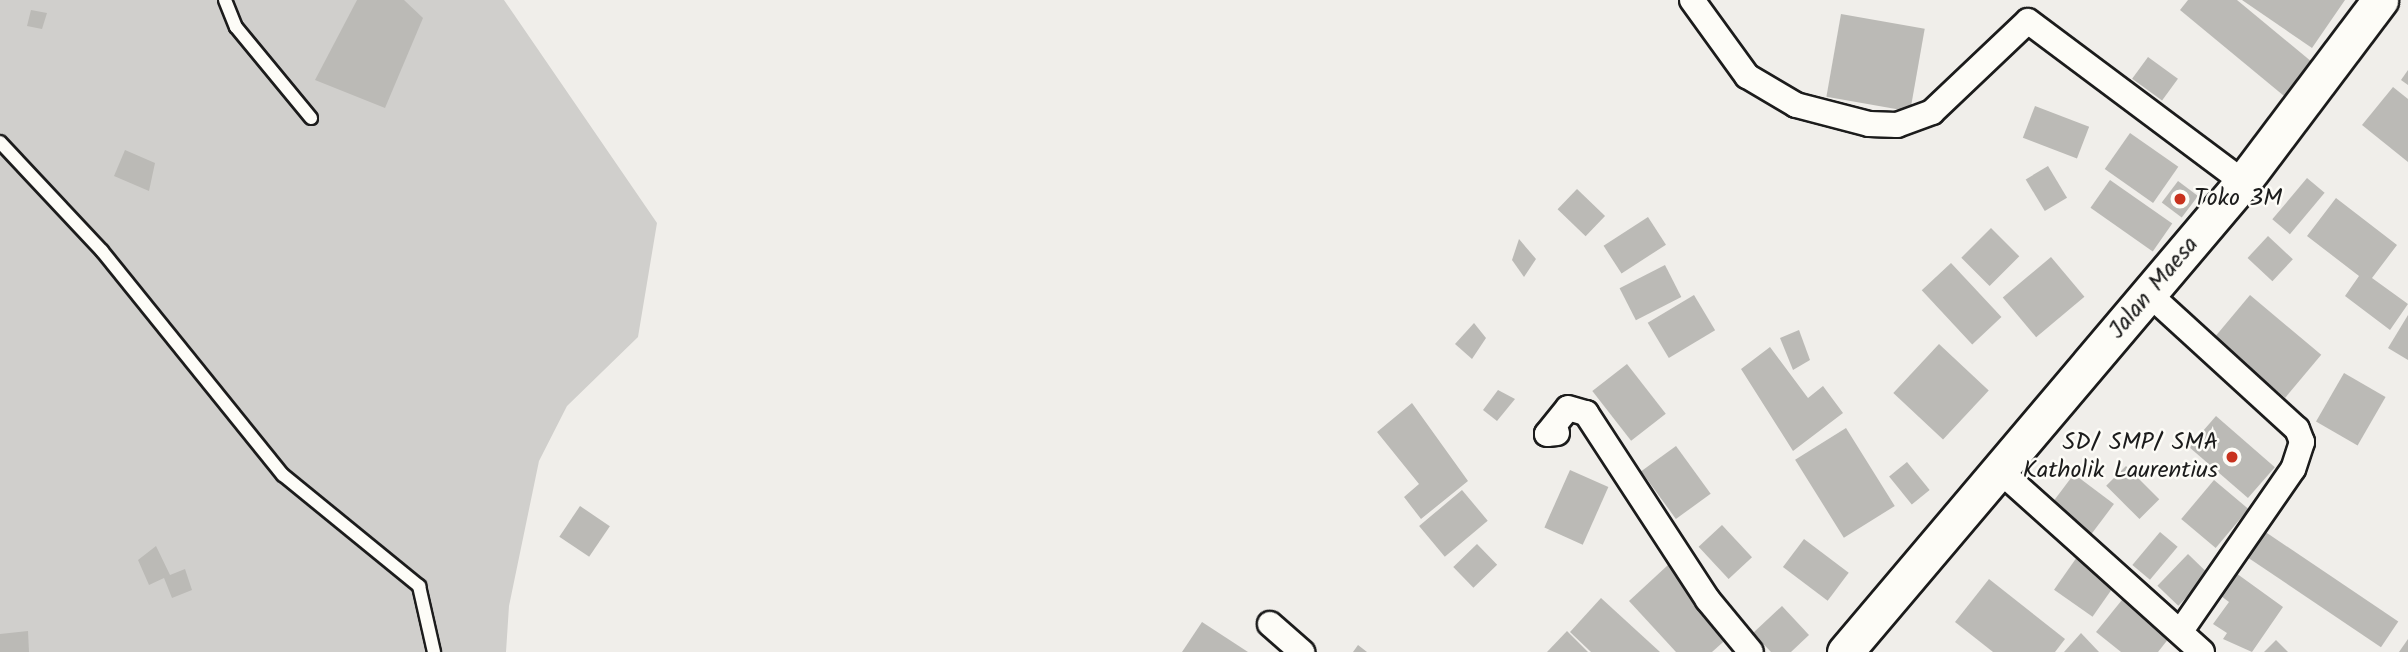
<!DOCTYPE html>
<html>
<head>
<meta charset="utf-8">
<style>
	body { margin:0 }
	#map { position:relative; width:2408px; height:652px; overflow:hidden; background:#f0eeea; font-family:Kalam,sans-serif }
	div>[style] { position:absolute }
	.green>* { inset:0; background:#d0cfcc }
	.building>* { inset:0; background:#bbbab6; transform-origin:0 0 }
	.roads { filter:drop-shadow(2px 0 #1c1c1c) drop-shadow(-2px 0 #1c1c1c) drop-shadow(0 2px #1c1c1c) drop-shadow(0 -2px #1c1c1c) }
	.lane>* { height:12px; margin:-6px; padding:0 6px; transform-origin:6px; border-radius:6px; background:#fdfcf7 }
	.street>* { height:24px; margin:-12px; padding:0 12px; transform-origin:12px; border-radius:12px; background:#fdfcf7 }
	.secondary>* { height:35px; margin:-17.5px; padding:0 17.5px; transform-origin:17.5px; border-radius:17.5px; background:#fdfcf7 }
	.dots>* { width:19px; height:19px; translate:-50% -50%; box-sizing:border-box; border:4px solid #fdfcf7; border-radius:50% }
	span { translate:-50% -50%; white-space:nowrap; text-align:center; line-height:1.15; -webkit-text-stroke:5px #fdfcf7; paint-order:stroke }
	.poi-label { font-size:24px; color:#1c1c1c }
	.left { translate:0 -50%; text-align:left }
	.right { translate:-100% -50%; text-align:right }
	.street-label { font-size:24px; color:#1c1c1c }
</style>
</head>
<body>
<div id="map">
	<div class="green">
		<i style="clip-path:polygon(0 0,504px 0,657px 223px,638px 337px,567px 406px,539px 461px,509px 606px,506px 652px,0 652px)"></i>
	</div>
	<div class="building">
		<i style="clip-path:polygon(357px 0,404px 0,423px 18px,385px 108px,315px 80px)"></i>
		<i style="clip-path:polygon(2188px 0,2237px 0,2318px 67px,2290px 101px,2180px 10px)"></i>
		<i style="clip-path:polygon(2242px 0,2345px 0,2312px 48px)"></i>
		<i style="clip-path:polygon(31px 10px,47px 13px,42px 29px,27px 26px)"></i>
		<i style="left:1841px;top:14px;width:85px;height:84px;rotate:10deg"></i>
		<i style="left:2148px;top:57px;width:37px;height:27px;rotate:36deg"></i>
		<i style="clip-path:polygon(2408px 70px,2408px 85px,2401px 80px)"></i>
		<i style="clip-path:polygon(2393px 87px,2408px 99px,2408px 162px,2362px 125px)"></i>
		<i style="left:2035px;top:106px;width:58px;height:34px;rotate:21deg"></i>
		<i style="left:2130px;top:133px;width:59px;height:44px;rotate:35deg"></i>
		<i style="clip-path:polygon(125px 150px,155px 163px,149px 191px,114px 176px)"></i>
		<i style="left:2048px;top:166px;width:37px;height:26px;rotate:59deg"></i>
		<i style="left:2307px;top:178px;width:23px;height:54px;rotate:40deg"></i>
		<i style="left:2110px;top:180px;width:76px;height:34px;rotate:35deg"></i>
		<i style="left:2178px;top:181px;width:25px;height:27px;rotate:37deg"></i>
		<i style="left:1577px;top:189px;width:39px;height:28px;rotate:44deg"></i>
		<i style="clip-path:polygon(2336px 198px,2397px 245px,2372px 278px,2408px 304px,2390px 330px,2345px 296px,2359px 276px,2307px 236px)"></i>
		<i style="left:1648px;top:217px;width:33px;height:53px;rotate:57deg"></i>
		<i style="left:1991px;top:228px;width:40px;height:42px;rotate:45deg"></i>
		<i style="left:2268px;top:236px;width:34px;height:30px;rotate:43deg"></i>
		<i style="clip-path:polygon(1519px 239px,1536px 259px,1524px 277px,1512px 260px)"></i>
		<i style="left:2051px;top:257px;width:52px;height:63px;rotate:50deg"></i>
		<i style="left:1951px;top:263px;width:74px;height:40px;rotate:47deg"></i>
		<i style="left:1665px;top:265px;width:36px;height:51px;rotate:63deg"></i>
		<i style="left:1694px;top:295px;width:41px;height:54px;rotate:59deg"></i>
		<i style="left:2250px;top:295px;width:93px;height:56px;rotate:40deg"></i>
		<i style="clip-path:polygon(2408px 315px,2408px 360px,2388px 348px)"></i>
		<i style="clip-path:polygon(1474px 323px,1486px 338px,1472px 359px,1455px 344px)"></i>
		<i style="clip-path:polygon(1799px 330px,1810px 360px,1793px 370px,1780px 338px)"></i>
		<i style="left:1939px;top:344px;width:68px;height:67px;rotate:43deg"></i>
		<i style="clip-path:polygon(1770px 347px,1808px 398px,1823px 386px,1843px 413px,1793px 451px,1741px 369px)"></i>
		<i style="left:1627px;top:364px;width:63px;height:44px;rotate:52deg"></i>
		<i style="left:2344px;top:373px;width:48px;height:56px;rotate:30deg"></i>
		<i style="clip-path:polygon(1498px 390px,1515px 399px,1497px 421px,1483px 410px)"></i>
		<i style="clip-path:polygon(1412px 403px,1468px 481px,1421px 519px,1404px 497px,1419px 484px,1377px 432px)"></i>
		<i style="left:2216px;top:416px;width:78px;height:41px;rotate:41deg"></i>
		<i style="left:1846px;top:428px;width:92px;height:60px;rotate:58deg"></i>
		<i style="left:1676px;top:446px;width:59px;height:43px;rotate:54deg"></i>
		<i style="left:1907px;top:462px;width:36px;height:23px;rotate:51deg"></i>
		<i style="left:2126px;top:466px;width:47px;height:28px;rotate:45deg"></i>
		<i style="left:1570px;top:470px;width:42px;height:63px;rotate:24deg"></i>
		<i style="left:2074px;top:474px;width:50px;height:42px;rotate:37deg"></i>
		<i style="left:2214px;top:480px;width:45px;height:51px;rotate:40deg"></i>
		<i style="left:1462px;top:490px;width:40px;height:56px;rotate:50deg"></i>
		<i style="left:580px;top:506px;width:36px;height:37px;rotate:34deg"></i>
		<i style="left:1722px;top:525px;width:44px;height:32px;rotate:47deg"></i>
		<i style="left:2264px;top:531px;width:162px;height:31px;rotate:34deg"></i>
		<i style="left:2160px;top:532px;width:23px;height:43px;rotate:40deg"></i>
		<i style="left:1804px;top:539px;width:56px;height:35px;rotate:37deg"></i>
		<i style="left:1477px;top:544px;width:29px;height:33px;rotate:46deg"></i>
		<i style="clip-path:polygon(156px 546px,170px 575px,185px 569px,192px 590px,172px 598px,164px 578px,149px 585px,138px 560px)"></i>
		<i style="left:2188px;top:554px;width:29px;height:44px;rotate:44deg"></i>
		<i style="left:2077px;top:557px;width:47px;height:40px;rotate:35deg"></i>
		<i style="clip-path:polygon(1668px 565px,1731px 635px,1712px 652px,1676px 652px,1629px 601px)"></i>
		<i style="clip-path:polygon(2229px 568px,2283px 607px,2252px 652px,2223px 639px,2227px 633px,2213px 624px,2229px 602px,2213px 590px)"></i>
		<i style="clip-path:polygon(1989px 579px,2065px 639px,2055px 652px,1993px 652px,1955px 622px)"></i>
		<i style="clip-path:polygon(2126px 595px,2173px 633px,2158px 652px,2121px 652px,2096px 632px)"></i>
		<i style="clip-path:polygon(1601px 598px,1660px 652px,1591px 652px,1570px 632px)"></i>
		<i style="clip-path:polygon(1782px 606px,1809px 635px,1791px 652px,1771px 652px,1753px 633px)"></i>
		<i style="clip-path:polygon(1202px 622px,1248px 652px,1182px 652px)"></i>
		<i style="clip-path:polygon(28px 631px,29px 652px,0 652px,0 634px)"></i>
		<i style="clip-path:polygon(1567px 631px,1588px 652px,1547px 652px)"></i>
		<i style="clip-path:polygon(2081px 633px,2099px 652px,2064px 652px)"></i>
		<i style="clip-path:polygon(2408px 639px,2408px 652px,2399px 652px)"></i>
		<i style="clip-path:polygon(2276px 640px,2288px 652px,2264px 652px)"></i>
		<i style="clip-path:polygon(1358px 645px,1367px 652px,1353px 652px)"></i>
	</div>
	<div class="roads">
		<div class="lane">
			<i style="left:225px;top:0;width:29px;rotate:68deg"></i>
			<i style="left:236px;top:27px;width:118px;rotate:50.5deg"></i>
			<i style="left:0;top:142px;width:149px;rotate:46.9deg"></i>
			<i style="left:102px;top:251px;width:288px;rotate:51.1deg"></i>
			<i style="left:283px;top:475px;width:176px;rotate:39.2deg"></i>
			<i style="left:419px;top:586px;width:68px;rotate:77.2deg"></i>
		</div>
		<div class="street">
			<i style="left:1692px;top:0;width:94px;rotate:54.1deg"></i>
			<i style="left:1747px;top:76px;width:57px;rotate:30.6deg"></i>
			<i style="left:1796px;top:105px;width:75px;rotate:14.6deg"></i>
			<i style="left:1869px;top:124px;width:28px;rotate:2deg"></i>
			<i style="left:1897px;top:125px;width:37px;rotate:-20deg"></i>
			<i style="left:1932px;top:112px;width:132px;rotate:-43.5deg"></i>
			<i style="left:2028px;top:21px;width:269px;rotate:36.8deg"></i>
			<i style="left:2149px;top:294px;width:200px;rotate:42.4deg"></i>
			<i style="left:2297px;top:429px;width:14px;rotate:69deg"></i>
			<i style="left:2302px;top:442px;width:28px;rotate:108deg"></i>
			<i style="left:2293px;top:469px;width:197px;rotate:124.7deg"></i>
			<i style="left:1557px;top:433px;width:10px;rotate:174deg"></i>
			<i style="left:1547px;top:434px;width:33px;rotate:-51deg"></i>
			<i style="left:1568px;top:408px;width:19px;rotate:16deg"></i>
			<i style="left:1586px;top:413px;width:223px;rotate:56.9deg"></i>
			<i style="left:1708px;top:600px;width:67px;rotate:50.4deg"></i>
			<i style="left:1998px;top:469px;width:274px;rotate:41.9deg"></i>
			<i style="left:1270px;top:624px;width:43px;rotate:41.2deg"></i>
		</div>
		<div class="secondary">
			<i style="left:1845px;top:652px;width:616px;rotate:-49.74deg"></i>
			<i style="left:2243px;top:182px;width:228px;rotate:-53deg"></i>
		</div>
	</div>
	<div class="dots">
		<i style="left:2180px;top:199px;background:#c8321e"></i>
		<i style="left:2232px;top:457px;background:#c8321e"></i>
	</div>
	<div class="poi-label">
		<span class="left" style="left:2194px;top:199px">Toko 3M</span>
		<span class="right" style="left:2218px;top:457px">SD/ SMP/ SMA<br>Katholik Laurentius</span>
	</div>
	<div class="street-label">
		<span style="left:2154px;top:288px;rotate:-50deg">Jalan Maesa</span>
	</div>
</div>
</body>
</html>
